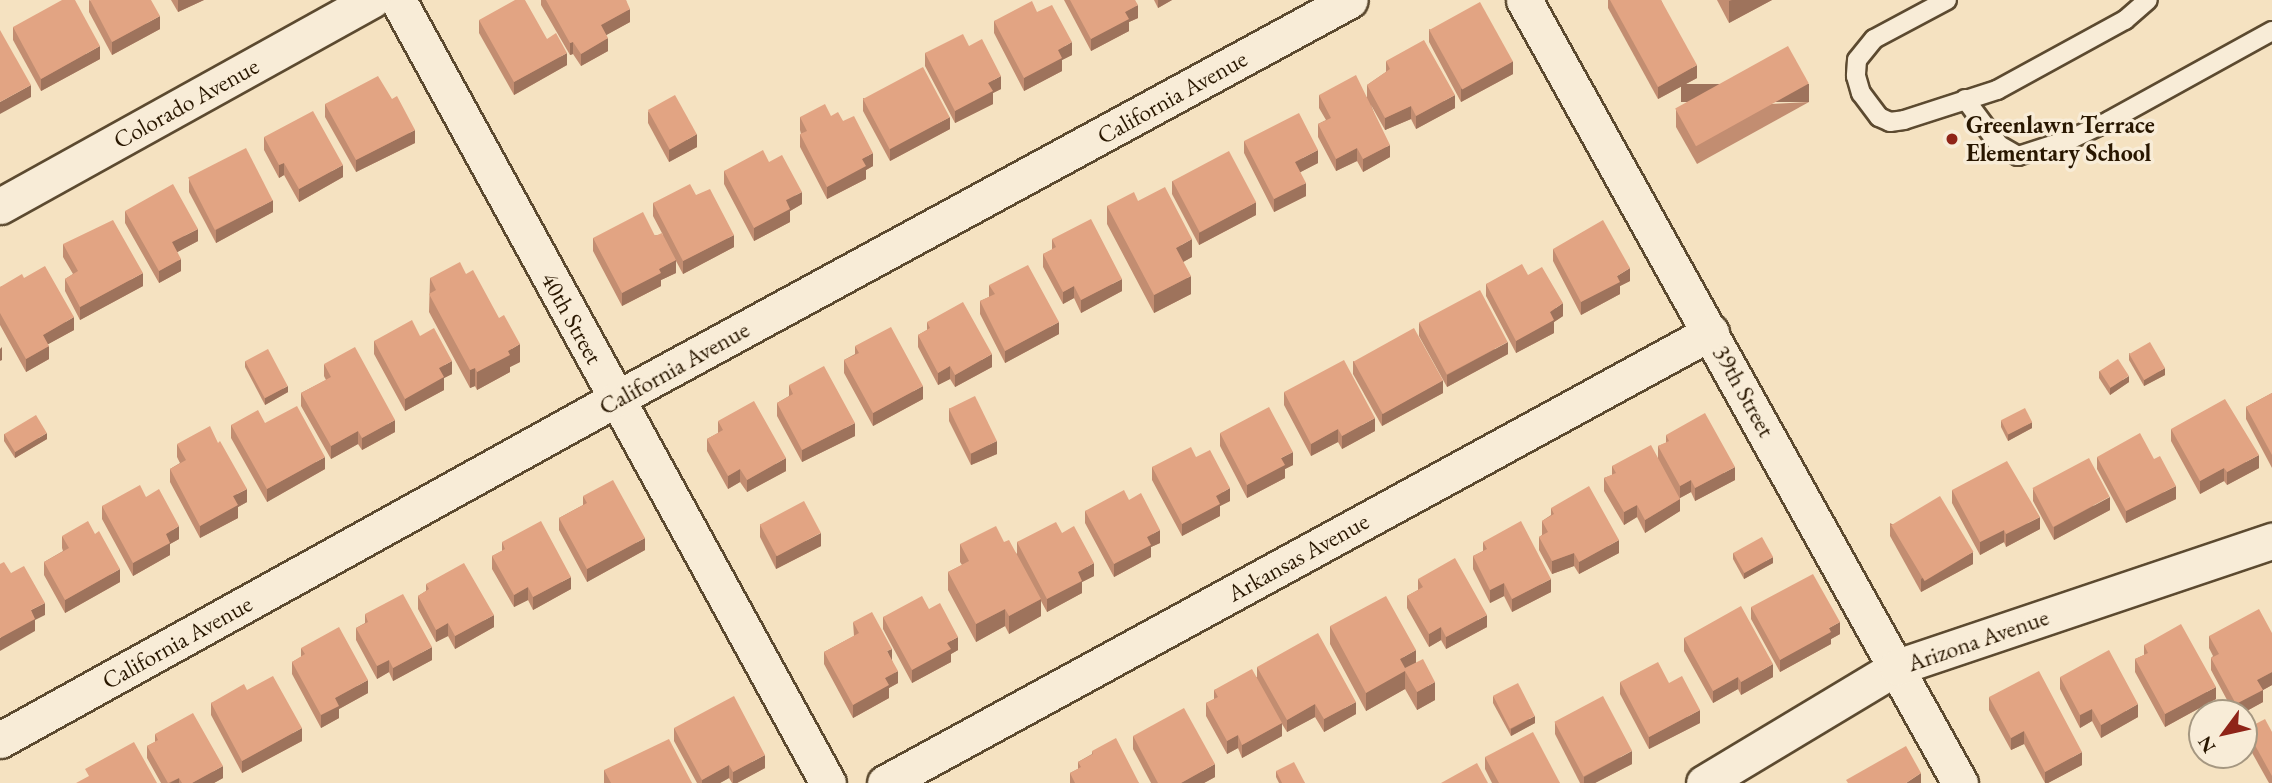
<!DOCTYPE html>
<html>
<head>
<meta charset="utf-8">
<style>
	body { margin:0 }
	#map { position:relative; width:2272px; height:783px; overflow:hidden; background:#f5e2c1; font-family:"EB Garamond",serif }
	div>[style] { position:absolute }
	.roads { filter:drop-shadow(2px 0 #5c4a30) drop-shadow(-2px 0 #5c4a30) drop-shadow(0 2px #5c4a30) drop-shadow(0 -2px #5c4a30) }
	.service>* { height:18px; margin:-9px; padding:0 9px; transform-origin:9px; border-radius:9px; background:#f8ecd7 }
	.minor>* { height:35px; margin:-17.5px; padding:0 17.5px; transform-origin:17.5px; border-radius:17.5px; background:#f8ecd7 }
	.wall>* { inset:0; background:#c28d71 }
	.shaded-wall>* { inset:0; background:#9e735c; transform-origin:0 0 }
	.building>* { inset:0; background:#e2a483; transform-origin:0 0 }
	.dots>* { width:19px; height:19px; translate:-50% -50%; box-sizing:border-box; border:4px solid #f8ecd7; border-radius:50% }
	span { translate:-50% -50%; white-space:nowrap; text-align:center; line-height:1.15; -webkit-text-stroke:7px #f8ecd7; paint-order:stroke }
	.street-label { font-size:24px; color:#291700 }
	.poi-label { font-size:24px; color:#291700; font-weight:700 }
	.left { translate:0 -50%; text-align:left }
	.north { position:absolute; left:2188px; top:699px; width:70px; height:70px; box-sizing:border-box; background:#f8ecd7; border:2px solid #a59781; border-radius:50%; rotate:237deg; font-size:19px; font-weight:700; line-height:28px; text-align:center; color:#291700 }
	.north::after { content:''; display:block; margin:auto; width:24px; height:32px; background:#8f2418; clip-path:polygon(50% 0,100% 100%,50% 72%,0 100%) }
</style>
</head>
<body>
<div id="map">
	<div class="roads">
		<div class="service">
			<i style="left:1947px;top:0;width:83px;rotate:151.9deg"></i>
			<i style="left:1874px;top:39px;width:27px;rotate:129deg"></i>
			<i style="left:1857px;top:60px;width:16px;rotate:94deg"></i>
			<i style="left:1856px;top:76px;width:18px;rotate:74deg"></i>
			<i style="left:1861px;top:93px;width:30px;rotate:53deg"></i>
			<i style="left:1879px;top:117px;width:12px;rotate:24deg"></i>
			<i style="left:1890px;top:122px;width:14px;rotate:-8deg"></i>
			<i style="left:1904px;top:120px;width:98px;rotate:-17.9deg"></i>
			<i style="left:1997px;top:90px;width:146px;rotate:-28.7deg"></i>
			<i style="left:2125px;top:20px;width:30px;rotate:-41deg"></i>
			<i style="left:1965px;top:99px;width:57px;rotate:53.5deg"></i>
			<i style="left:1999px;top:145px;width:22px;rotate:30deg"></i>
			<i style="left:2018px;top:156px;width:56px;rotate:-17.8deg"></i>
			<i style="left:2071px;top:139px;width:42px;rotate:-25.3deg"></i>
			<i style="left:2109px;top:121px;width:186px;rotate:-28.9deg"></i>
		</div>
		<div class="minor">
			<i style="left:398px;top:0;width:893px;rotate:61.23deg"></i>
			<i style="left:1524px;top:0;width:896px;rotate:60.89deg"></i>
			<i style="left:0;top:206px;width:425px;rotate:-29deg"></i>
			<i style="left:0;top:740px;width:704px;rotate:-28.97deg"></i>
			<i style="left:616px;top:399px;width:835px;rotate:-28.53deg"></i>
			<i style="left:885px;top:783px;width:941px;rotate:-28.63deg"></i>
			<i style="left:1704px;top:783px;width:225px;rotate:-31deg"></i>
			<i style="left:1897px;top:667px;width:396px;rotate:-18.6deg"></i>
		</div>
	</div>
	<div class="wall">
		<i style="clip-path:polygon(89px 0,160px 29px,112px 55px,89px 12px)"></i>
		<i style="clip-path:polygon(171px 0,204px 0,178px 12px)"></i>
		<i style="clip-path:polygon(541px 0,626px 0,630px 22px,606px 35px,608px 51px,581px 66px,573px 54px,570px 55px,541px 5px)"></i>
		<i style="clip-path:polygon(1064px 0,1135px 0,1138px 18px,1129px 22px,1129px 31px,1091px 51px)"></i>
		<i style="clip-path:polygon(1154px 0,1172px 0,1158px 8px)"></i>
		<i style="clip-path:polygon(1608px 0,1661px 0,1697px 78px,1658px 99px,1608px 8px)"></i>
		<i style="clip-path:polygon(1717px 0,1772px 0,1729px 23px)"></i>
		<i style="clip-path:polygon(1037px 12px,1072px 55px,1062px 60px,1062px 71px,1024px 91px,994px 33px,994px 21px)"></i>
		<i style="clip-path:polygon(479px 20px,547px 39px,567px 65px,514px 95px,479px 33px)"></i>
		<i style="clip-path:polygon(13px 27px,100px 59px,41px 91px,13px 40px)"></i>
		<i style="clip-path:polygon(1429px 29px,1513px 74px,1461px 102px,1429px 42px)"></i>
		<i style="clip-path:polygon(969px 46px,1001px 89px,993px 93px,993px 104px,955px 123px,925px 66px,925px 53px)"></i>
		<i style="clip-path:polygon(1386px 61px,1455px 108px,1416px 129px,1411px 119px,1385px 130px,1371px 105px,1390px 157px,1363px 172px,1357px 161px,1336px 171px,1318px 137px,1318px 124px,1326px 120px,1319px 108px,1319px 95px,1367px 97px,1367px 85px,1386px 72px)"></i>
		<i style="clip-path:polygon(863px 98px,950px 129px,890px 161px,863px 111px)"></i>
		<i style="clip-path:polygon(392px 99px,415px 143px,356px 172px,325px 117px,325px 104px)"></i>
		<i style="clip-path:polygon(1809px 102px,1697px 164px,1676px 127px,1676px 109px)"></i>
		<i style="clip-path:polygon(648px 111px,697px 147px,669px 162px,648px 123px)"></i>
		<i style="clip-path:polygon(831px 116px,843px 121px,873px 166px,866px 170px,866px 179px,827px 199px,800px 147px,800px 134px,801px 134px,800px 130px,800px 117px)"></i>
		<i style="clip-path:polygon(264px 137px,343px 177px,299px 202px,284px 175px,279px 178px,264px 150px)"></i>
		<i style="clip-path:polygon(1244px 141px,1318px 163px,1300px 172px,1306px 196px,1274px 212px,1244px 153px)"></i>
		<i style="clip-path:polygon(769px 162px,802px 204px,790px 211px,790px 222px,754px 241px,724px 184px,724px 171px)"></i>
		<i style="clip-path:polygon(189px 179px,273px 212px,216px 243px,189px 192px)"></i>
		<i style="clip-path:polygon(1172px 181px,1256px 215px,1199px 245px,1172px 194px)"></i>
		<i style="clip-path:polygon(696px 195px,734px 247px,683px 274px,676px 261px,676px 273px,661px 280px,661px 286px,622px 306px,593px 251px,593px 238px,663px 235px,653px 216px,653px 203px)"></i>
		<i style="clip-path:polygon(1138px 201px,1192px 257px,1183px 262px,1191px 294px,1154px 313px,1107px 224px,1107px 206px)"></i>
		<i style="clip-path:polygon(125px 211px,198px 241px,177px 252px,181px 271px,159px 283px,125px 223px)"></i>
		<i style="clip-path:polygon(1052px 239px,1122px 291px,1081px 313px,1074px 298px,1063px 304px,1043px 267px,1043px 254px,1052px 250px)"></i>
		<i style="clip-path:polygon(63px 244px,143px 286px,80px 320px,65px 291px,65px 279px,73px 274px,63px 257px)"></i>
		<i style="clip-path:polygon(1553px 249px,1630px 281px,1620px 286px,1620px 294px,1581px 315px,1553px 261px)"></i>
		<i style="clip-path:polygon(466px 274px,520px 362px,510px 367px,510px 372px,477px 390px,475px 386px,470px 388px,429px 312px,430px 278px)"></i>
		<i style="clip-path:polygon(1528px 275px,1563px 316px,1554px 322px,1554px 333px,1516px 353px,1486px 296px,1486px 284px)"></i>
		<i style="clip-path:polygon(24px 278px,74px 330px,48px 344px,49px 359px,26px 372px,0 325px,0 287px)"></i>
		<i style="clip-path:polygon(989px 285px,1059px 334px,1005px 363px,980px 314px,980px 301px,989px 297px)"></i>
		<i style="clip-path:polygon(927px 322px,992px 367px,955px 387px,950px 379px,938px 385px,918px 347px,918px 335px,927px 330px)"></i>
		<i style="clip-path:polygon(1419px 323px,1508px 354px,1447px 387px,1419px 336px)"></i>
		<i style="clip-path:polygon(420px 336px,452px 374px,444px 378px,444px 390px,405px 411px,374px 354px,374px 341px)"></i>
		<i style="clip-path:polygon(855px 346px,923px 399px,873px 426px,844px 373px,844px 360px,855px 354px)"></i>
		<i style="clip-path:polygon(2129px 353px,2165px 375px,2144px 386px,2129px 360px)"></i>
		<i style="clip-path:polygon(245px 361px,288px 392px,265px 405px,245px 367px)"></i>
		<i style="clip-path:polygon(1353px 361px,1443px 393px,1382px 426px,1353px 374px)"></i>
		<i style="clip-path:polygon(324px 364px,395px 432px,362px 450px,358px 444px,331px 459px,301px 406px,301px 393px,326px 380px,324px 376px)"></i>
		<i style="clip-path:polygon(2099px 371px,2129px 382px,2110px 395px,2099px 378px)"></i>
		<i style="clip-path:polygon(789px 385px,855px 436px,802px 462px,777px 416px,777px 403px,789px 396px)"></i>
		<i style="clip-path:polygon(1284px 392px,1375px 431px,1342px 449px,1338px 442px,1311px 456px,1284px 405px)"></i>
		<i style="clip-path:polygon(2272px 393px,2272px 468px,2246px 419px,2246px 407px)"></i>
		<i style="clip-path:polygon(949px 408px,997px 454px,971px 465px,949px 421px)"></i>
		<i style="clip-path:polygon(718px 421px,786px 471px,747px 492px,740px 482px,728px 489px,707px 451px,707px 439px,718px 433px)"></i>
		<i style="clip-path:polygon(2001px 421px,2032px 428px,2008px 441px,2001px 427px)"></i>
		<i style="clip-path:polygon(265px 423px,325px 469px,267px 502px,231px 438px,231px 425px)"></i>
		<i style="clip-path:polygon(2171px 429px,2259px 468px,2227px 485px,2224px 481px,2200px 494px,2171px 441px)"></i>
		<i style="clip-path:polygon(1220px 433px,1293px 465px,1285px 469px,1285px 478px,1247px 498px,1220px 446px)"></i>
		<i style="clip-path:polygon(4px 434px,47px 439px,15px 458px,4px 441px)"></i>
		<i style="clip-path:polygon(1666px 435px,1735px 480px,1695px 501px,1691px 492px,1680px 498px,1680px 511px,1645px 533px,1637px 517px,1624px 525px,1604px 491px,1604px 478px,1612px 475px,1612px 466px,1658px 458px,1658px 446px,1666px 443px)"></i>
		<i style="clip-path:polygon(177px 444px,247px 502px,238px 507px,238px 518px,200px 538px,170px 482px,170px 469px,180px 463px,177px 457px)"></i>
		<i style="clip-path:polygon(1196px 457px,1230px 501px,1220px 506px,1220px 516px,1182px 536px,1152px 480px,1152px 467px)"></i>
		<i style="clip-path:polygon(2097px 457px,2176px 499px,2126px 523px,2097px 469px)"></i>
		<i style="clip-path:polygon(2033px 489px,2110px 510px,2054px 540px,2033px 501px)"></i>
		<i style="clip-path:polygon(1952px 490px,2040px 529px,2006px 547px,2004px 542px,1980px 555px,1952px 503px)"></i>
		<i style="clip-path:polygon(583px 496px,645px 550px,587px 582px,559px 530px,559px 518px,583px 505px)"></i>
		<i style="clip-path:polygon(146px 497px,179px 539px,170px 544px,170px 555px,133px 576px,102px 519px,102px 506px)"></i>
		<i style="clip-path:polygon(1129px 500px,1160px 543px,1151px 547px,1151px 557px,1114px 577px,1085px 523px,1085px 511px)"></i>
		<i style="clip-path:polygon(1551px 508px,1619px 553px,1579px 574px,1574px 566px,1552px 574px,1539px 550px,1539px 537px,1542px 535px,1542px 521px,1551px 515px)"></i>
		<i style="clip-path:polygon(1890px 523px,1973px 564px,1921px 592px,1890px 536px)"></i>
		<i style="clip-path:polygon(760px 524px,821px 546px,776px 569px,760px 537px)"></i>
		<i style="clip-path:polygon(1062px 533px,1094px 576px,1082px 582px,1082px 593px,1047px 612px,1041px 601px,1041px 616px,1009px 634px,1005px 626px,976px 642px,948px 590px,948px 572px,962px 565px,960px 562px,960px 544px,1004px 542px,1017px 554px,1017px 542px)"></i>
		<i style="clip-path:polygon(62px 536px,120px 582px,65px 613px,44px 575px,44px 562px,63px 551px,62px 548px)"></i>
		<i style="clip-path:polygon(502px 542px,571px 589px,533px 610px,528px 600px,514px 607px,492px 569px,492px 556px,502px 551px)"></i>
		<i style="clip-path:polygon(1483px 542px,1551px 592px,1512px 612px,1504px 596px,1490px 603px,1473px 569px,1473px 556px,1483px 551px)"></i>
		<i style="clip-path:polygon(1733px 553px,1773px 563px,1744px 579px,1733px 559px)"></i>
		<i style="clip-path:polygon(1418px 579px,1487px 627px,1446px 649px,1441px 640px,1429px 647px,1407px 608px,1407px 596px,1418px 590px)"></i>
		<i style="clip-path:polygon(426px 584px,494px 627px,455px 649px,448px 636px,436px 642px,418px 609px,418px 596px,426px 591px)"></i>
		<i style="clip-path:polygon(1751px 607px,1840px 634px,1831px 639px,1831px 644px,1780px 672px,1751px 619px)"></i>
		<i style="clip-path:polygon(929px 609px,958px 650px,951px 654px,951px 662px,912px 683px,883px 629px,883px 617px)"></i>
		<i style="clip-path:polygon(365px 614px,432px 660px,393px 681px,389px 672px,377px 679px,356px 640px,356px 628px,365px 623px)"></i>
		<i style="clip-path:polygon(853px 622px,892px 660px,898px 683px,889px 688px,889px 698px,853px 718px,824px 664px,824px 652px,854px 636px)"></i>
		<i style="clip-path:polygon(1330px 626px,1416px 663px,1435px 700px,1417px 710px,1405px 689px,1366px 711px,1330px 644px)"></i>
		<i style="clip-path:polygon(2272px 633px,2272px 685px,2263px 690px,2263px 702px,2243px 713px,2234px 713px,2211px 670px,2211px 658px,2213px 656px,2209px 648px,2209px 636px)"></i>
		<i style="clip-path:polygon(1684px 638px,1773px 677px,1741px 695px,1738px 689px,1713px 703px,1684px 651px)"></i>
		<i style="clip-path:polygon(2144px 645px,2216px 699px,2165px 727px,2135px 672px,2135px 659px,2144px 655px)"></i>
		<i style="clip-path:polygon(301px 648px,368px 693px,339px 709px,339px 718px,321px 728px,292px 674px,292px 662px,301px 657px)"></i>
		<i style="clip-path:polygon(1257px 667px,1356px 714px,1324px 732px,1315px 717px,1287px 732px,1282px 724px,1282px 736px,1242px 758px,1238px 748px,1227px 754px,1206px 716px,1206px 703px,1214px 699px,1214px 690px,1257px 677px)"></i>
		<i style="clip-path:polygon(2060px 677px,2138px 717px,2101px 738px,2092px 721px,2080px 728px,2060px 689px)"></i>
		<i style="clip-path:polygon(1620px 682px,1700px 723px,1649px 749px,1620px 694px)"></i>
		<i style="clip-path:polygon(247px 690px,302px 741px,242px 773px,211px 715px,211px 703px)"></i>
		<i style="clip-path:polygon(1493px 696px,1535px 723px,1511px 736px,1493px 703px)"></i>
		<i style="clip-path:polygon(1989px 697px,2082px 765px,2048px 783px,2045px 783px,2024px 744px,2011px 750px,1989px 710px)"></i>
		<i style="clip-path:polygon(1555px 722px,1632px 764px,1595px 783px,1580px 783px,1555px 734px)"></i>
		<i style="clip-path:polygon(674px 728px,765px 768px,737px 783px,732px 783px,729px 778px,720px 783px,697px 783px,674px 741px)"></i>
		<i style="clip-path:polygon(2246px 729px,2272px 732px,2272px 783px,2269px 783px,2246px 742px)"></i>
		<i style="clip-path:polygon(155px 734px,223px 778px,214px 783px,161px 783px,147px 758px,147px 746px,155px 742px)"></i>
		<i style="clip-path:polygon(1133px 736px,1215px 777px,1204px 783px,1151px 783px,1133px 749px)"></i>
		<i style="clip-path:polygon(1092px 751px,1139px 783px,1070px 783px,1070px 773px,1078px 769px,1078px 762px,1092px 754px)"></i>
		<i style="clip-path:polygon(1485px 757px,1560px 783px,1492px 783px,1485px 769px)"></i>
		<i style="clip-path:polygon(604px 770px,692px 783px,604px 783px)"></i>
		<i style="clip-path:polygon(1276px 771px,1305px 783px,1279px 783px,1276px 777px)"></i>
	</div>
	<div class="shaded-wall">
		<i style="clip-path:polygon(178px 0,204px 0,178px 12px)"></i>
		<i style="clip-path:polygon(1158px 0,1172px 0,1158px 8px)"></i>
		<i style="clip-path:polygon(1732px 0,1772px 0,1729px 23px,1729px 1px)"></i>
		<i style="clip-path:polygon(1138px 5px,1138px 18px,1129px 22px,1129px 31px,1091px 51px,1091px 39px,1125px 12px)"></i>
		<i style="clip-path:polygon(630px 9px,630px 22px,601px 38px,601px 25px)"></i>
		<i style="clip-path:polygon(160px 16px,160px 29px,112px 55px,112px 42px)"></i>
		<i style="clip-path:polygon(608px 38px,608px 51px,581px 66px,581px 54px)"></i>
		<i style="clip-path:polygon(573px 42px,573px 54px,570px 55px,570px 43px)"></i>
		<i style="clip-path:polygon(1072px 42px,1072px 55px,1062px 60px,1062px 71px,1024px 91px,1024px 78px,1058px 50px)"></i>
		<i style="clip-path:polygon(100px 46px,100px 59px,41px 91px,41px 79px)"></i>
		<i style="clip-path:polygon(567px 53px,567px 65px,514px 95px,514px 82px)"></i>
		<i style="clip-path:polygon(1513px 61px,1513px 74px,1461px 102px,1461px 89px)"></i>
		<i style="clip-path:polygon(1697px 65px,1697px 78px,1658px 99px,1658px 87px)"></i>
		<i style="clip-path:polygon(1001px 76px,1001px 89px,993px 93px,993px 104px,955px 123px,955px 111px,988px 83px)"></i>
		<i style="left:1809px;top:84px;width:18px;height:128px;rotate:90deg"></i>
		<i style="clip-path:polygon(31px 85px,31px 97px,0 114px,0 102px)"></i>
		<i style="clip-path:polygon(1455px 95px,1455px 108px,1416px 129px,1416px 116px)"></i>
		<i style="clip-path:polygon(1411px 106px,1411px 119px,1385px 130px,1385px 118px)"></i>
		<i style="clip-path:polygon(950px 117px,950px 129px,890px 161px,890px 148px)"></i>
		<i style="clip-path:polygon(415px 130px,415px 143px,356px 172px,356px 160px)"></i>
		<i style="clip-path:polygon(697px 134px,697px 147px,669px 162px,669px 150px)"></i>
		<i style="clip-path:polygon(1390px 145px,1390px 157px,1363px 172px,1363px 159px)"></i>
		<i style="clip-path:polygon(1357px 148px,1357px 161px,1336px 171px,1336px 159px)"></i>
		<i style="clip-path:polygon(1318px 150px,1318px 163px,1295px 175px,1295px 162px)"></i>
		<i style="clip-path:polygon(873px 153px,873px 166px,866px 170px,866px 179px,827px 199px,827px 187px,862px 159px)"></i>
		<i style="clip-path:polygon(284px 163px,284px 175px,279px 178px,279px 165px)"></i>
		<i style="clip-path:polygon(343px 165px,343px 177px,299px 202px,299px 189px)"></i>
		<i style="clip-path:polygon(1306px 183px,1306px 196px,1274px 212px,1274px 199px)"></i>
		<i style="clip-path:polygon(802px 192px,802px 204px,790px 211px,790px 222px,754px 241px,754px 228px,786px 200px)"></i>
		<i style="clip-path:polygon(273px 200px,273px 212px,216px 243px,216px 230px)"></i>
		<i style="clip-path:polygon(1256px 202px,1256px 215px,1199px 245px,1199px 233px)"></i>
		<i style="clip-path:polygon(198px 229px,198px 241px,172px 255px,172px 242px)"></i>
		<i style="clip-path:polygon(734px 235px,734px 247px,683px 274px,683px 261px)"></i>
		<i style="clip-path:polygon(1192px 239px,1192px 257px,1176px 266px,1176px 248px)"></i>
		<i style="clip-path:polygon(181px 259px,181px 271px,159px 283px,159px 271px)"></i>
		<i style="clip-path:polygon(676px 260px,676px 273px,661px 280px,661px 286px,622px 306px,622px 293px,659px 269px)"></i>
		<i style="clip-path:polygon(1630px 268px,1630px 281px,1620px 286px,1620px 294px,1581px 315px,1581px 302px,1617px 276px)"></i>
		<i style="clip-path:polygon(143px 273px,143px 286px,80px 320px,80px 307px)"></i>
		<i style="clip-path:polygon(1191px 276px,1191px 294px,1154px 313px,1154px 295px)"></i>
		<i style="clip-path:polygon(1122px 279px,1122px 291px,1081px 313px,1081px 300px)"></i>
		<i style="clip-path:polygon(1074px 286px,1074px 298px,1063px 304px,1063px 292px)"></i>
		<i style="clip-path:polygon(1563px 303px,1563px 316px,1554px 322px,1554px 333px,1516px 353px,1516px 341px,1550px 312px)"></i>
		<i style="clip-path:polygon(74px 317px,74px 330px,43px 347px,43px 335px)"></i>
		<i style="clip-path:polygon(1059px 322px,1059px 334px,1005px 363px,1005px 351px)"></i>
		<i style="clip-path:polygon(1508px 342px,1508px 354px,1447px 387px,1447px 375px)"></i>
		<i style="clip-path:polygon(520px 344px,520px 362px,510px 367px,510px 372px,477px 390px,477px 372px,508px 351px)"></i>
		<i style="clip-path:polygon(49px 346px,49px 359px,26px 372px,26px 359px)"></i>
		<i style="clip-path:polygon(2px 347px,2px 360px,0 361px,0 349px)"></i>
		<i style="clip-path:polygon(992px 354px,992px 367px,955px 387px,955px 375px)"></i>
		<i style="clip-path:polygon(452px 361px,452px 374px,444px 378px,444px 390px,405px 411px,405px 399px,439px 368px)"></i>
		<i style="clip-path:polygon(950px 366px,950px 379px,938px 385px,938px 373px)"></i>
		<i style="clip-path:polygon(475px 368px,475px 386px,470px 388px,470px 370px)"></i>
		<i style="clip-path:polygon(2165px 368px,2165px 375px,2144px 386px,2144px 380px)"></i>
		<i style="clip-path:polygon(2129px 376px,2129px 382px,2110px 395px,2110px 388px)"></i>
		<i style="clip-path:polygon(1443px 380px,1443px 393px,1382px 426px,1382px 414px)"></i>
		<i style="clip-path:polygon(288px 386px,288px 392px,265px 405px,265px 398px)"></i>
		<i style="clip-path:polygon(923px 386px,923px 399px,873px 426px,873px 413px)"></i>
		<i style="clip-path:polygon(1375px 418px,1375px 431px,1342px 449px,1342px 436px)"></i>
		<i style="clip-path:polygon(395px 420px,395px 432px,362px 450px,362px 438px)"></i>
		<i style="clip-path:polygon(2032px 422px,2032px 428px,2008px 441px,2008px 434px)"></i>
		<i style="clip-path:polygon(855px 423px,855px 436px,802px 462px,802px 450px)"></i>
		<i style="clip-path:polygon(1338px 429px,1338px 442px,1311px 456px,1311px 444px)"></i>
		<i style="clip-path:polygon(358px 431px,358px 444px,331px 459px,331px 446px)"></i>
		<i style="clip-path:polygon(47px 433px,47px 439px,15px 458px,15px 452px)"></i>
		<i style="clip-path:polygon(997px 441px,997px 454px,971px 465px,971px 453px)"></i>
		<i style="clip-path:polygon(1293px 452px,1293px 465px,1285px 469px,1285px 478px,1247px 498px,1247px 485px,1281px 458px)"></i>
		<i style="clip-path:polygon(2259px 455px,2259px 468px,2227px 485px,2227px 472px)"></i>
		<i style="clip-path:polygon(325px 457px,325px 469px,267px 502px,267px 489px)"></i>
		<i style="clip-path:polygon(786px 458px,786px 471px,747px 492px,747px 480px)"></i>
		<i style="clip-path:polygon(1735px 467px,1735px 480px,1695px 501px,1695px 488px)"></i>
		<i style="clip-path:polygon(2224px 468px,2224px 481px,2200px 494px,2200px 481px)"></i>
		<i style="clip-path:polygon(740px 469px,740px 482px,728px 489px,728px 476px)"></i>
		<i style="clip-path:polygon(1691px 480px,1691px 492px,1680px 498px,1680px 486px)"></i>
		<i style="clip-path:polygon(2176px 486px,2176px 499px,2126px 523px,2126px 511px)"></i>
		<i style="clip-path:polygon(1230px 488px,1230px 501px,1220px 506px,1220px 516px,1182px 536px,1182px 524px,1216px 496px)"></i>
		<i style="clip-path:polygon(247px 489px,247px 502px,238px 507px,238px 518px,200px 538px,200px 526px,233px 496px)"></i>
		<i style="clip-path:polygon(2110px 497px,2110px 510px,2054px 540px,2054px 527px)"></i>
		<i style="clip-path:polygon(1680px 499px,1680px 511px,1645px 533px,1645px 520px)"></i>
		<i style="clip-path:polygon(1637px 505px,1637px 517px,1624px 525px,1624px 512px)"></i>
		<i style="clip-path:polygon(2040px 517px,2040px 529px,2006px 547px,2006px 534px)"></i>
		<i style="clip-path:polygon(179px 526px,179px 539px,170px 544px,170px 555px,133px 576px,133px 563px,166px 534px)"></i>
		<i style="clip-path:polygon(1160px 530px,1160px 543px,1151px 547px,1151px 557px,1114px 577px,1114px 564px,1147px 537px)"></i>
		<i style="clip-path:polygon(2004px 530px,2004px 542px,1980px 555px,1980px 542px)"></i>
		<i style="clip-path:polygon(821px 533px,821px 546px,776px 569px,776px 556px)"></i>
		<i style="clip-path:polygon(645px 538px,645px 550px,587px 582px,587px 569px)"></i>
		<i style="clip-path:polygon(1619px 540px,1619px 553px,1579px 574px,1579px 562px)"></i>
		<i style="clip-path:polygon(1973px 552px,1973px 564px,1921px 592px,1921px 579px)"></i>
		<i style="clip-path:polygon(1574px 553px,1574px 566px,1552px 574px,1552px 561px)"></i>
		<i style="clip-path:polygon(1773px 557px,1773px 563px,1744px 579px,1744px 573px)"></i>
		<i style="clip-path:polygon(1094px 563px,1094px 576px,1082px 582px,1082px 593px,1047px 612px,1047px 599px,1078px 572px)"></i>
		<i style="clip-path:polygon(120px 569px,120px 582px,65px 613px,65px 600px)"></i>
		<i style="clip-path:polygon(571px 577px,571px 589px,533px 610px,533px 597px)"></i>
		<i style="clip-path:polygon(1551px 579px,1551px 592px,1512px 612px,1512px 599px)"></i>
		<i style="clip-path:polygon(1504px 583px,1504px 596px,1490px 603px,1490px 590px)"></i>
		<i style="clip-path:polygon(528px 587px,528px 600px,514px 607px,514px 595px)"></i>
		<i style="clip-path:polygon(1041px 599px,1041px 616px,1009px 634px,1009px 616px)"></i>
		<i style="clip-path:polygon(45px 603px,45px 615px,35px 620px,35px 631px,0 651px,0 638px,31px 610px)"></i>
		<i style="clip-path:polygon(1005px 609px,1005px 626px,976px 642px,976px 624px)"></i>
		<i style="clip-path:polygon(494px 615px,494px 627px,455px 649px,455px 636px)"></i>
		<i style="clip-path:polygon(1487px 615px,1487px 627px,1446px 649px,1446px 637px)"></i>
		<i style="clip-path:polygon(1840px 622px,1840px 634px,1831px 639px,1831px 644px,1780px 672px,1780px 660px,1829px 628px)"></i>
		<i style="clip-path:polygon(448px 623px,448px 636px,436px 642px,436px 630px)"></i>
		<i style="clip-path:polygon(1441px 627px,1441px 640px,1429px 647px,1429px 634px)"></i>
		<i style="clip-path:polygon(958px 637px,958px 650px,951px 654px,951px 662px,912px 683px,912px 670px,947px 643px)"></i>
		<i style="clip-path:polygon(432px 647px,432px 660px,393px 681px,393px 668px)"></i>
		<i style="clip-path:polygon(892px 649px,892px 662px,887px 651px)"></i>
		<i style="clip-path:polygon(1416px 650px,1416px 668px,1405px 671px,1405px 689px,1366px 711px,1366px 693px,1400px 659px)"></i>
		<i style="clip-path:polygon(389px 660px,389px 672px,377px 679px,377px 666px)"></i>
		<i style="clip-path:polygon(1773px 664px,1773px 677px,1741px 695px,1741px 682px)"></i>
		<i style="clip-path:polygon(898px 671px,898px 683px,889px 688px,889px 698px,853px 718px,853px 705px,885px 678px)"></i>
		<i style="clip-path:polygon(2272px 672px,2272px 685px,2263px 690px,2263px 702px,2243px 713px,2236px 713px,2236px 704px,2257px 680px)"></i>
		<i style="clip-path:polygon(1738px 677px,1738px 689px,1713px 703px,1713px 691px)"></i>
		<i style="clip-path:polygon(368px 680px,368px 693px,339px 709px,339px 718px,321px 728px,321px 715px,335px 698px)"></i>
		<i style="clip-path:polygon(1435px 682px,1435px 700px,1417px 710px,1417px 692px)"></i>
		<i style="clip-path:polygon(2216px 687px,2216px 699px,2165px 727px,2165px 714px)"></i>
		<i style="clip-path:polygon(1356px 702px,1356px 714px,1324px 732px,1324px 719px)"></i>
		<i style="clip-path:polygon(1315px 704px,1315px 717px,1287px 732px,1287px 720px)"></i>
		<i style="clip-path:polygon(2138px 704px,2138px 717px,2101px 738px,2101px 725px)"></i>
		<i style="clip-path:polygon(2092px 709px,2092px 721px,2080px 728px,2080px 715px)"></i>
		<i style="clip-path:polygon(1700px 710px,1700px 723px,1649px 749px,1649px 737px)"></i>
		<i style="clip-path:polygon(1535px 716px,1535px 723px,1511px 736px,1511px 729px)"></i>
		<i style="clip-path:polygon(1282px 723px,1282px 736px,1242px 758px,1242px 745px)"></i>
		<i style="clip-path:polygon(302px 728px,302px 741px,242px 773px,242px 761px)"></i>
		<i style="clip-path:polygon(2024px 731px,2024px 744px,2011px 750px,2011px 738px)"></i>
		<i style="clip-path:polygon(1238px 735px,1238px 748px,1227px 754px,1227px 741px)"></i>
		<i style="clip-path:polygon(1632px 751px,1632px 764px,1595px 783px,1584px 783px,1584px 777px)"></i>
		<i style="clip-path:polygon(2082px 752px,2082px 765px,2048px 783px,2045px 783px,2045px 772px)"></i>
		<i style="clip-path:polygon(765px 755px,765px 768px,737px 783px,733px 783px,733px 772px)"></i>
		<i style="clip-path:polygon(1215px 764px,1215px 777px,1204px 783px,1181px 783px)"></i>
		<i style="clip-path:polygon(729px 765px,729px 778px,720px 783px,702px 783px,702px 780px)"></i>
		<i style="clip-path:polygon(223px 766px,223px 778px,214px 783px,192px 783px)"></i>
		<i style="clip-path:polygon(1921px 773px,1921px 783px,1906px 783px)"></i>
		<i style="clip-path:polygon(179px 778px,179px 783px,170px 783px)"></i>
	</div>
	<div class="building">
		<i style="clip-path:polygon(62px 0,75px 0,100px 46px,41px 79px,13px 27px)"></i>
		<i style="clip-path:polygon(90px 0,151px 0,160px 16px,112px 42px)"></i>
		<i style="clip-path:polygon(515px 0,525px 0,547px 39px,556px 33px,567px 53px,514px 82px,479px 20px)"></i>
		<i style="clip-path:polygon(546px 0,626px 0,630px 9px,601px 25px,608px 38px,581px 54px,573px 42px,570px 43px)"></i>
		<i style="clip-path:polygon(1070px 0,1135px 0,1138px 5px,1125px 12px,1129px 19px,1091px 39px)"></i>
		<i style="clip-path:polygon(1610px 0,1661px 0,1697px 65px,1658px 87px)"></i>
		<i style="clip-path:polygon(1032px 1px,1037px 12px,1052px 5px,1072px 42px,1058px 50px,1062px 58px,1024px 78px,994px 21px)"></i>
		<i style="left:1480px;top:2px;width:68px;height:58px;rotate:61deg"></i>
		<i style="clip-path:polygon(0 30px,31px 85px,0 102px)"></i>
		<i style="clip-path:polygon(963px 34px,969px 46px,982px 39px,1001px 76px,988px 83px,993px 91px,955px 111px,925px 53px)"></i>
		<i style="clip-path:polygon(1424px 40px,1455px 95px,1416px 116px,1411px 106px,1385px 118px,1367px 85px,1390px 69px,1386px 61px)"></i>
		<i style="left:1788px;top:46px;width:43px;height:129px;rotate:61deg"></i>
		<i style="left:923px;top:67px;width:57px;height:68px;rotate:62deg"></i>
		<i style="clip-path:polygon(1356px 75px,1390px 145px,1363px 159px,1357px 148px,1336px 159px,1318px 124px,1331px 118px,1319px 95px)"></i>
		<i style="clip-path:polygon(378px 76px,392px 99px,397px 96px,415px 130px,356px 160px,325px 104px)"></i>
		<i style="left:675px;top:95px;width:45px;height:31px;rotate:61deg"></i>
		<i style="clip-path:polygon(825px 104px,831px 116px,838px 112px,843px 121px,854px 116px,873px 153px,862px 159px,866px 166px,827px 187px,800px 134px,807px 131px,800px 117px)"></i>
		<i style="clip-path:polygon(313px 111px,343px 165px,299px 189px,284px 163px,279px 165px,264px 137px)"></i>
		<i style="clip-path:polygon(1299px 113px,1318px 150px,1295px 162px,1306px 183px,1274px 199px,1244px 141px)"></i>
		<i style="left:246px;top:148px;width:59px;height:65px;rotate:63deg"></i>
		<i style="clip-path:polygon(763px 150px,769px 162px,782px 155px,802px 192px,786px 200px,790px 209px,754px 228px,724px 171px)"></i>
		<i style="left:1229px;top:151px;width:58px;height:64px;rotate:62deg"></i>
		<i style="clip-path:polygon(173px 184px,198px 229px,172px 242px,181px 259px,159px 271px,125px 211px)"></i>
		<i style="clip-path:polygon(690px 184px,696px 195px,710px 189px,734px 235px,683px 261px,653px 203px)"></i>
		<i style="clip-path:polygon(1165px 187px,1192px 239px,1176px 248px,1191px 276px,1154px 295px,1107px 206px,1134px 192px,1138px 201px)"></i>
		<i style="clip-path:polygon(643px 212px,655px 236px,662px 233px,676px 260px,659px 269px,661px 273px,622px 293px,593px 238px)"></i>
		<i style="clip-path:polygon(1091px 219px,1122px 279px,1081px 300px,1074px 286px,1063px 292px,1043px 254px,1056px 247px,1052px 239px)"></i>
		<i style="clip-path:polygon(113px 220px,143px 273px,80px 307px,65px 279px,78px 271px,63px 244px)"></i>
		<i style="clip-path:polygon(1603px 220px,1630px 268px,1617px 276px,1620px 282px,1581px 302px,1553px 249px)"></i>
		<i style="clip-path:polygon(460px 262px,466px 274px,473px 270px,499px 318px,504px 315px,520px 344px,508px 351px,510px 355px,477px 372px,475px 368px,470px 370px,429px 294px,436px 290px,430px 278px)"></i>
		<i style="clip-path:polygon(1522px 264px,1528px 275px,1542px 267px,1563px 303px,1550px 312px,1554px 320px,1516px 341px,1486px 284px)"></i>
		<i style="clip-path:polygon(1028px 265px,1059px 322px,1005px 351px,980px 301px,995px 294px,989px 285px)"></i>
		<i style="clip-path:polygon(45px 266px,74px 317px,43px 335px,49px 346px,26px 359px,0 313px,0 287px,22px 274px,24px 278px)"></i>
		<i style="left:1480px;top:290px;width:59px;height:69px;rotate:62deg"></i>
		<i style="clip-path:polygon(963px 302px,992px 354px,955px 375px,950px 366px,938px 373px,918px 335px,930px 328px,927px 322px)"></i>
		<i style="clip-path:polygon(412px 320px,420px 336px,434px 328px,452px 361px,439px 368px,444px 377px,405px 399px,374px 341px)"></i>
		<i style="clip-path:polygon(891px 327px,923px 386px,873px 413px,844px 360px,859px 353px,855px 346px)"></i>
		<i style="left:1414px;top:328px;width:60px;height:69px;rotate:61deg"></i>
		<i style="left:2150px;top:342px;width:30px;height:24px;rotate:60deg"></i>
		<i style="clip-path:polygon(355px 347px,395px 420px,362px 438px,358px 431px,331px 446px,301px 393px,331px 377px,324px 364px)"></i>
		<i style="left:268px;top:349px;width:42px;height:26px;rotate:62deg"></i>
		<i style="left:2118px;top:359px;width:20px;height:22px;rotate:57deg"></i>
		<i style="clip-path:polygon(1344px 360px,1375px 418px,1342px 436px,1338px 429px,1311px 444px,1284px 392px)"></i>
		<i style="clip-path:polygon(824px 366px,855px 423px,802px 450px,777px 403px,793px 394px,789px 385px)"></i>
		<i style="clip-path:polygon(2272px 393px,2272px 455px,2246px 407px)"></i>
		<i style="left:975px;top:396px;width:50px;height:29px;rotate:64deg"></i>
		<i style="clip-path:polygon(2225px 399px,2259px 455px,2227px 472px,2224px 468px,2200px 481px,2171px 429px)"></i>
		<i style="clip-path:polygon(754px 401px,786px 458px,747px 480px,740px 469px,728px 476px,707px 439px,723px 430px,718px 421px)"></i>
		<i style="clip-path:polygon(297px 406px,325px 457px,267px 489px,231px 425px,258px 410px,265px 423px)"></i>
		<i style="clip-path:polygon(1269px 407px,1293px 452px,1281px 458px,1285px 465px,1247px 485px,1220px 433px)"></i>
		<i style="left:2025px;top:408px;width:16px;height:27px;rotate:63deg"></i>
		<i style="clip-path:polygon(1705px 413px,1735px 467px,1695px 488px,1691px 480px,1680px 486px,1658px 446px,1669px 441px,1666px 435px)"></i>
		<i style="left:36px;top:415px;width:21px;height:37px;rotate:59deg"></i>
		<i style="clip-path:polygon(210px 426px,218px 443px,220px 441px,247px 489px,233px 496px,238px 505px,200px 526px,170px 469px,186px 460px,177px 444px)"></i>
		<i style="clip-path:polygon(2140px 433px,2154px 459px,2160px 456px,2176px 486px,2126px 511px,2097px 457px)"></i>
		<i style="clip-path:polygon(1651px 445px,1680px 499px,1645px 520px,1637px 505px,1624px 512px,1604px 478px,1616px 473px,1612px 466px)"></i>
		<i style="clip-path:polygon(1191px 447px,1196px 457px,1210px 450px,1230px 488px,1216px 496px,1220px 504px,1182px 524px,1152px 467px)"></i>
		<i style="left:2089px;top:458px;width:44px;height:64px;rotate:62deg"></i>
		<i style="clip-path:polygon(2007px 461px,2040px 517px,2006px 534px,2004px 530px,1980px 542px,1952px 490px)"></i>
		<i style="clip-path:polygon(613px 480px,645px 538px,587px 569px,559px 518px,587px 503px,583px 496px)"></i>
		<i style="clip-path:polygon(140px 485px,146px 497px,159px 489px,179px 526px,166px 534px,170px 543px,133px 563px,102px 506px)"></i>
		<i style="clip-path:polygon(1589px 486px,1619px 540px,1579px 562px,1574px 553px,1552px 561px,1539px 537px,1548px 532px,1542px 521px,1554px 514px,1551px 508px)"></i>
		<i style="clip-path:polygon(1124px 490px,1129px 500px,1141px 493px,1160px 530px,1147px 537px,1151px 545px,1114px 564px,1085px 511px)"></i>
		<i style="left:1940px;top:496px;width:65px;height:57px;rotate:59deg"></i>
		<i style="left:804px;top:501px;width:36px;height:50px;rotate:62deg"></i>
		<i style="clip-path:polygon(88px 521px,95px 534px,99px 531px,120px 569px,65px 600px,44px 562px,69px 548px,62px 536px)"></i>
		<i style="clip-path:polygon(541px 521px,571px 577px,533px 597px,528px 587px,514px 595px,492px 556px,505px 549px,502px 542px)"></i>
		<i style="clip-path:polygon(1521px 521px,1551px 579px,1512px 599px,1504px 583px,1490px 590px,1473px 556px,1487px 549px,1483px 542px)"></i>
		<i style="clip-path:polygon(1056px 522px,1062px 533px,1074px 526px,1094px 563px,1078px 572px,1082px 581px,1047px 599px,1017px 542px)"></i>
		<i style="clip-path:polygon(996px 526px,1004px 542px,1009px 540px,1041px 599px,1009px 616px,1005px 609px,976px 624px,948px 572px,969px 561px,960px 544px)"></i>
		<i style="left:1762px;top:537px;width:23px;height:33px;rotate:61deg"></i>
		<i style="clip-path:polygon(1455px 558px,1487px 615px,1446px 637px,1441px 627px,1429px 634px,1407px 596px,1423px 587px,1418px 579px)"></i>
		<i style="clip-path:polygon(4px 562px,11px 573px,24px 566px,45px 603px,31px 610px,35px 619px,0 638px,0 564px)"></i>
		<i style="clip-path:polygon(464px 563px,494px 615px,455px 636px,448px 623px,436px 630px,418px 596px,429px 589px,426px 584px)"></i>
		<i style="clip-path:polygon(1813px 574px,1840px 622px,1829px 628px,1831px 632px,1780px 660px,1751px 607px)"></i>
		<i style="clip-path:polygon(403px 594px,432px 647px,393px 668px,389px 660px,377px 666px,356px 628px,368px 622px,365px 614px)"></i>
		<i style="clip-path:polygon(922px 596px,929px 609px,940px 603px,958px 637px,947px 643px,951px 649px,912px 670px,883px 617px)"></i>
		<i style="clip-path:polygon(1386px 596px,1416px 650px,1400px 659px,1405px 668px,1423px 659px,1435px 682px,1417px 692px,1405px 671px,1366px 693px,1330px 626px)"></i>
		<i style="clip-path:polygon(1741px 606px,1773px 664px,1741px 682px,1738px 677px,1713px 691px,1684px 638px)"></i>
		<i style="clip-path:polygon(2259px 609px,2272px 633px,2272px 672px,2257px 680px,2263px 690px,2236px 704px,2211px 658px,2219px 654px,2209px 636px)"></i>
		<i style="clip-path:polygon(872px 612px,892px 649px,887px 651px,898px 671px,885px 678px,889px 685px,853px 705px,824px 652px,859px 633px,853px 622px)"></i>
		<i style="clip-path:polygon(2181px 624px,2216px 687px,2165px 714px,2135px 659px,2148px 653px,2144px 645px)"></i>
		<i style="clip-path:polygon(339px 627px,368px 680px,335px 698px,339px 706px,321px 715px,292px 662px,305px 654px,301px 648px)"></i>
		<i style="clip-path:polygon(1318px 633px,1356px 702px,1324px 719px,1315px 704px,1287px 720px,1257px 667px)"></i>
		<i style="clip-path:polygon(2109px 650px,2138px 704px,2101px 725px,2092px 709px,2080px 715px,2060px 677px)"></i>
		<i style="clip-path:polygon(1658px 662px,1669px 683px,1682px 676px,1700px 710px,1649px 737px,1620px 682px)"></i>
		<i style="clip-path:polygon(1252px 669px,1282px 723px,1242px 745px,1238px 735px,1227px 741px,1206px 703px,1218px 697px,1214px 690px)"></i>
		<i style="clip-path:polygon(2039px 671px,2082px 752px,2045px 772px,2024px 731px,2011px 738px,1989px 697px)"></i>
		<i style="clip-path:polygon(273px 676px,302px 728px,242px 761px,211px 703px,244px 684px,247px 690px)"></i>
		<i style="left:1518px;top:683px;width:37px;height:28px;rotate:63deg"></i>
		<i style="clip-path:polygon(734px 696px,765px 755px,733px 772px,729px 765px,702px 780px,674px 728px)"></i>
		<i style="left:1603px;top:696px;width:62px;height:55px;rotate:62deg"></i>
		<i style="clip-path:polygon(1184px 708px,1215px 764px,1181px 783px,1158px 783px,1133px 736px)"></i>
		<i style="clip-path:polygon(193px 713px,223px 766px,192px 783px,182px 783px,179px 778px,168px 783px,147px 746px,158px 740px,155px 734px)"></i>
		<i style="clip-path:polygon(2265px 719px,2272px 732px,2272px 776px,2246px 729px)"></i>
		<i style="clip-path:polygon(1533px 732px,1560px 783px,1499px 783px,1485px 757px)"></i>
		<i style="clip-path:polygon(1116px 738px,1139px 783px,1075px 783px,1070px 773px,1081px 767px,1078px 762px,1093px 754px,1092px 751px)"></i>
		<i style="clip-path:polygon(669px 739px,692px 783px,611px 783px,604px 770px)"></i>
		<i style="clip-path:polygon(134px 742px,157px 783px,76px 783px,89px 776px,85px 769px)"></i>
		<i style="clip-path:polygon(1906px 746px,1921px 773px,1906px 783px,1848px 783px,1846px 780px)"></i>
		<i style="clip-path:polygon(1294px 762px,1305px 783px,1282px 783px,1276px 771px)"></i>
		<i style="clip-path:polygon(1477px 763px,1488px 783px,1441px 783px)"></i>
	</div>
	<div class="dots">
		<i style="left:1952px;top:139px;background:#8f2418"></i>
	</div>
	<div class="street-label">
		<span style="left:1172px;top:97px;rotate:-29deg">California Avenue</span>
		<span style="left:186px;top:103px;rotate:-29deg">Colorado Avenue</span>
		<span style="left:572px;top:318px;rotate:61deg">40th Street</span>
		<span style="left:674px;top:368px;rotate:-29deg">California Avenue</span>
		<span style="left:1744px;top:391px;rotate:61deg">39th Street</span>
		<span style="left:1298px;top:557px;rotate:-29deg">Arkansas Avenue</span>
		<span style="left:1978px;top:640px;rotate:-19deg">Arizona Avenue</span>
		<span style="left:177px;top:642px;rotate:-29deg">California Avenue</span>
	</div>
	<div class="poi-label">
		<span class="left" style="left:1966px;top:139px">Greenlawn Terrace<br>Elementary School</span>
	</div>
	<div class="north">N</div>
</div>
</body>
</html>
